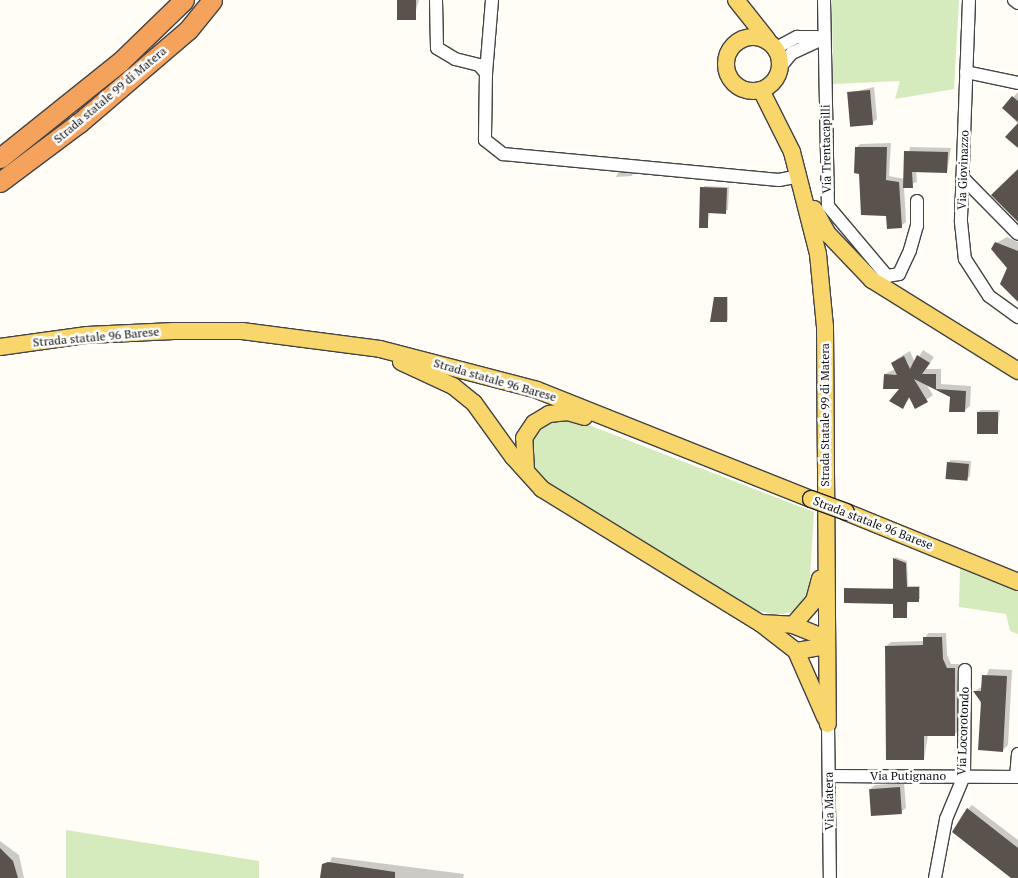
<!DOCTYPE html>
<html>
<head>
<meta charset="utf-8">
<style>
	body { margin:0 }
	#map { position:relative; width:1018px; height:878px; overflow:hidden; background:#fffdf5; font-family:"PT Serif",serif }
	div>[style] { position:absolute }
	.green>* { inset:0; background:#d5ebbd }
	.shadow>* { inset:0; background:#0003 }
	.building>* { inset:0; background:#5a524d; transform-origin:0 0 }
	.roads { filter:drop-shadow(1px 0 #444) drop-shadow(-1px 0 #444) drop-shadow(0 1px #444) drop-shadow(0 -1px #444) }
	.minor>* { height:12px; margin:-6px; padding:0 6px; transform-origin:6px; border-radius:6px; background:#fff }
	.major>* { height:16px; margin:-8px; padding:0 8px; transform-origin:8px; border-radius:8px; background:#f9d66b }
	.major>.ring { margin:-8px; padding:0; box-sizing:content-box; background:none; border:16px solid #f9d66b; border-radius:50% }
	.highway>* { height:19px; margin:-9.5px; padding:0 9.5px; transform-origin:9.5px; border-radius:9.5px; background:#f5a25d }
	.bridges { filter:drop-shadow(1px 0 #222) drop-shadow(-1px 0 #222) drop-shadow(0 1px #222) drop-shadow(0 -1px #222) }
	.major-bridge>* { height:16px; margin:-8px; padding:0 8px; transform-origin:8px; border-radius:8px; background:#f9d66b }
	span { translate:-50% -50%; white-space:nowrap; text-align:center; line-height:1.15; -webkit-text-stroke:5px #fff; paint-order:stroke }
	.street-label { font-size:12px; color:#111 }
</style>
</head>
<body>
<div id="map">
	<div class="green">
		<i style="clip-path:polygon(832px 0,959px 0,954px 89px,895px 99px,900px 81px,833px 84px)"></i>
		<i style="clip-path:polygon(573px 419px,814px 512px,809px 593px,801px 604px,793px 612px,777px 615px,758px 611px,538px 480px,529px 467px,532px 439px,552px 420px)"></i>
		<i style="clip-path:polygon(960px 568px,1018px 591px,1018px 634px,1010px 631px,1006px 614px,959px 607px)"></i>
		<i style="clip-path:polygon(66px 830px,259px 861px,259px 878px,66px 878px)"></i>
	</div>
	<div class="shadow">
		<i style="clip-path:polygon(398px 0,419px 0,413px 20px)"></i>
		<i style="clip-path:polygon(874px 87px,877px 119px,872px 123px,849px 93px)"></i>
		<i style="clip-path:polygon(1018px 92px,1018px 124px,1003px 108px)"></i>
		<i style="clip-path:polygon(891px 143px,889px 176px,905px 179px,910px 147px,951px 148px,947px 172px,916px 171px,917px 182px,904px 187px,906px 222px,901px 226px,887px 215px,860px 173px,856px 148px,860px 144px)"></i>
		<i style="clip-path:polygon(619px 171px,633px 172px,632px 176px,616px 177px)"></i>
		<i style="clip-path:polygon(704px 186px,729px 187px,728px 210px,710px 212px,707px 227px)"></i>
		<i style="clip-path:polygon(1007px 237px,1018px 242px,1018px 300px,1009px 268px,996px 256px,993px 245px)"></i>
		<i style="clip-path:polygon(728px 297px,728px 320px,727px 321px,715px 298px)"></i>
		<i style="clip-path:polygon(923px 350px,934px 357px,926px 369px,941px 369px,941px 384px,971px 386px,970px 406px,964px 411px,951px 396px,926px 384px,933px 395px,916px 407px,911px 397px,902px 407px,902px 388px,885px 374px,895px 369px,892px 363px,898px 358px,910px 351px,915px 363px)"></i>
		<i style="clip-path:polygon(981px 410px,1000px 410px,997px 433px,978px 412px)"></i>
		<i style="clip-path:polygon(951px 460px,971px 461px,970px 476px,967px 479px,948px 463px)"></i>
		<i style="clip-path:polygon(895px 557px,907px 561px,908px 586px,920px 586px,920px 599px,908px 601px,906px 617px,894px 603px,845px 589px,894px 588px)"></i>
		<i style="clip-path:polygon(928px 633px,946px 633px,947px 655px,951px 664px,959px 664px,959px 730px,955px 734px,928px 735px,924px 759px,886px 646px,891px 642px,924px 641px)"></i>
		<i style="clip-path:polygon(989px 669px,1012px 670px,1008px 745px,1002px 751px,975px 691px,983px 686px)"></i>
		<i style="clip-path:polygon(904px 783px,906px 808px,901px 812px,870px 789px,875px 785px)"></i>
		<i style="clip-path:polygon(972px 805px,1018px 840px,1018px 878px,1013px 878px,968px 809px)"></i>
		<i style="clip-path:polygon(0 841px,19px 855px,24px 878px,0 878px)"></i>
		<i style="clip-path:polygon(332px 857px,464px 874px,463px 878px,324px 878px)"></i>
	</div>
	<div class="building">
		<i style="left:397px;top:0;width:19px;height:20px"></i>
		<i style="left:870px;top:90px;width:35px;height:23px;rotate:85deg"></i>
		<i style="clip-path:polygon(1012px 96px,1018px 101px,1018px 122px,1002px 108px)"></i>
		<i style="clip-path:polygon(1018px 123px,1018px 148px,1005px 137px)"></i>
		<i style="clip-path:polygon(855px 147px,887px 147px,886px 180px,899px 182px,902px 228px,887px 229px,886px 216px,861px 215px,859px 174px,854px 173px)"></i>
		<i style="clip-path:polygon(904px 151px,948px 152px,947px 173px,912px 172px,913px 188px,903px 188px)"></i>
		<i style="clip-path:polygon(1018px 169px,1018px 222px,991px 195px)"></i>
		<i style="clip-path:polygon(700px 187px,727px 188px,726px 214px,708px 213px,708px 228px,699px 228px)"></i>
		<i style="clip-path:polygon(995px 242px,1018px 251px,1018px 302px,1000px 284px,1007px 268px,991px 249px)"></i>
		<i style="clip-path:polygon(714px 297px,727px 297px,727px 322px,710px 322px)"></i>
		<i style="clip-path:polygon(917px 355px,930px 363px,922px 374px,936px 374px,936px 389px,966px 391px,965px 412px,949px 412px,950px 397px,914px 379px,928px 402px,915px 409px,909px 397px,903px 409px,889px 401px,899px 389px,883px 389px,884px 374px,897px 375px,891px 363px,904px 356px,910px 369px)"></i>
		<i style="left:977px;top:412px;width:21px;height:22px"></i>
		<i style="left:947px;top:462px;width:22px;height:17px;rotate:5deg"></i>
		<i style="clip-path:polygon(893px 558px,906px 563px,907px 587px,919px 587px,919px 602px,907px 602px,907px 618px,893px 618px,893px 604px,844px 603px,844px 588px,893px 589px)"></i>
		<i style="clip-path:polygon(923px 637px,942px 637px,943px 659px,947px 668px,955px 668px,955px 736px,924px 736px,924px 760px,886px 760px,885px 646px,923px 645px)"></i>
		<i style="clip-path:polygon(982px 675px,1007px 676px,1003px 752px,978px 750px,981px 702px,973px 691px,981px 691px)"></i>
		<i style="left:900px;top:787px;width:27px;height:31px;rotate:86deg"></i>
		<i style="clip-path:polygon(967px 808px,1018px 848px,1018px 878px,1011px 878px,952px 832px)"></i>
		<i style="clip-path:polygon(0 848px,13px 861px,18px 878px,0 878px)"></i>
		<i style="clip-path:polygon(328px 862px,395px 872px,395px 878px,320px 878px,322px 864px)"></i>
	</div>
	<div class="roads">
		<div class="minor">
			<i style="left:436px;top:0;width:48px;rotate:88.8deg"></i>
			<i style="left:437px;top:48px;width:21px;rotate:31deg"></i>
			<i style="left:455px;top:59px;width:25px;rotate:14deg"></i>
			<i style="left:479px;top:65px;width:11px;rotate:49deg"></i>
			<i style="left:486px;top:73px;width:67px;rotate:90.9deg"></i>
			<i style="left:485px;top:140px;width:23px;rotate:38deg"></i>
			<i style="left:503px;top:154px;width:277px;rotate:5.4deg"></i>
			<i style="left:779px;top:180px;width:21px;rotate:-11deg"></i>
			<i style="left:824px;top:0;width:206px;rotate:88.9deg"></i>
			<i style="left:828px;top:206px;width:92px;rotate:49.9deg"></i>
			<i style="left:887px;top:276px;width:12px;rotate:-9deg"></i>
			<i style="left:899px;top:274px;width:26px;rotate:-65deg"></i>
			<i style="left:910px;top:250px;width:25px;rotate:-74deg"></i>
			<i style="left:917px;top:226px;width:25px;rotate:-90deg"></i>
			<i style="left:969px;top:0;width:222px;rotate:92.1deg"></i>
			<i style="left:961px;top:222px;width:37px;rotate:84deg"></i>
			<i style="left:965px;top:259px;width:44px;rotate:57deg"></i>
			<i style="left:989px;top:296px;width:36px;rotate:36deg"></i>
			<i style="left:1014px;top:0;width:5px;rotate:37deg"></i>
			<i style="left:776px;top:48px;width:24px;rotate:-28deg"></i>
			<i style="left:797px;top:37px;width:20px"></i>
			<i style="left:781px;top:66px;width:17px;rotate:-50deg"></i>
			<i style="left:792px;top:53px;width:35px;rotate:-25deg"></i>
			<i style="left:966px;top:72px;width:53px;rotate:11.9deg"></i>
			<i style="left:486px;top:73px;width:73px;rotate:-85.3deg"></i>
			<i style="left:963px;top:178px;width:78px;rotate:45.5deg"></i>
			<i style="left:828px;top:724px;width:154px;rotate:89.3deg"></i>
			<i style="left:829px;top:776px;width:189px;rotate:0.3deg"></i>
			<i style="left:1016px;top:777px;width:23px;rotate:-85deg"></i>
			<i style="left:935px;top:878px;width:60px;rotate:-79.4deg"></i>
			<i style="left:946px;top:819px;width:47px;rotate:-67.3deg"></i>
			<i style="left:964px;top:776px;width:106px;rotate:-89.5deg"></i>
		</div>
		<div class="major">
			<i style="left:736px;top:0;width:50px;rotate:51.5deg"></i>
			<i class="ring" style="left:726px;top:37px;width:38px;height:38px"></i>
			<i style="left:761px;top:90px;width:69px;rotate:63.4deg"></i>
			<i style="left:792px;top:152px;width:105px;rotate:75.7deg"></i>
			<i style="left:818px;top:254px;width:73px;rotate:84.5deg"></i>
			<i style="left:825px;top:327px;width:397px;rotate:89.6deg"></i>
			<i style="left:814px;top:209px;width:29px;rotate:61deg"></i>
			<i style="left:828px;top:234px;width:64px;rotate:46.3deg"></i>
			<i style="left:872px;top:280px;width:172px;rotate:31.9deg"></i>
			<i style="left:0;top:347px;width:88px;rotate:-7.9deg"></i>
			<i style="left:87px;top:335px;width:87px;rotate:-2.6deg"></i>
			<i style="left:174px;top:331px;width:68px"></i>
			<i style="left:242px;top:331px;width:139px;rotate:7.4deg"></i>
			<i style="left:380px;top:349px;width:162px;rotate:14.6deg"></i>
			<i style="left:537px;top:390px;width:295px;rotate:21.7deg"></i>
			<i style="left:401px;top:362px;width:57px;rotate:24.8deg"></i>
			<i style="left:453px;top:386px;width:27px;rotate:39deg"></i>
			<i style="left:474px;top:403px;width:67px;rotate:54.2deg"></i>
			<i style="left:513px;top:457px;width:43px;rotate:47.8deg"></i>
			<i style="left:542px;top:489px;width:256px;rotate:31.6deg"></i>
			<i style="left:760px;top:623px;width:46px;rotate:37.9deg"></i>
			<i style="left:796px;top:651px;width:31px;rotate:-9deg"></i>
			<i style="left:526px;top:471px;width:33px;rotate:-93deg"></i>
			<i style="left:524px;top:438px;width:18px;rotate:-56deg"></i>
			<i style="left:534px;top:423px;width:17px;rotate:-31deg"></i>
			<i style="left:549px;top:414px;width:19px;rotate:-6deg"></i>
			<i style="left:568px;top:412px;width:17px;rotate:17deg"></i>
			<i style="left:846px;top:512px;width:186px;rotate:22.1deg"></i>
			<i style="left:760px;top:623px;width:33px;rotate:3deg"></i>
			<i style="left:793px;top:625px;width:35px;rotate:22deg"></i>
			<i style="left:793px;top:625px;width:32px;rotate:-49deg"></i>
			<i style="left:814px;top:601px;width:23px;rotate:-75deg"></i>
			<i style="left:796px;top:651px;width:72px;rotate:66.3deg"></i>
		</div>
		<div class="highway">
			<i style="left:0;top:158px;width:154px;rotate:-38.7deg"></i>
			<i style="left:120px;top:62px;width:89px;rotate:-44.1deg"></i>
			<i style="left:0;top:182px;width:99px;rotate:-36.8deg"></i>
			<i style="left:79px;top:123px;width:143px;rotate:-40.5deg"></i>
			<i style="left:188px;top:30px;width:38px;rotate:-51deg"></i>
		</div>
	</div>
	<div class="bridges">
		<div class="major-bridge">
			<i style="left:811px;top:499px;width:37px;rotate:20deg"></i>
		</div>
	</div>
	<div class="street-label">
		<span style="left:110px;top:95px;rotate:-40deg">Strada statale 99 di Matera</span>
		<span style="left:826px;top:149px;rotate:-91deg">Via Trentacapilli</span>
		<span style="left:963px;top:170px;rotate:-88deg">Via Giovinazzo</span>
		<span style="left:96px;top:337px;rotate:-5deg">Strada statale 96 Barese</span>
		<span style="left:495px;top:380px;rotate:16deg">Strada statale 96 Barese</span>
		<span style="left:825px;top:415px;rotate:-90deg">Strada Statale 99 di Matera</span>
		<span style="left:873px;top:523px;rotate:21deg">Strada statale 96 Barese</span>
		<span style="left:963px;top:731px;rotate:-88deg">Via Locorotondo</span>
		<span style="left:908px;top:776px">Via Putignano</span>
		<span style="left:829px;top:801px;rotate:-91deg">Via Matera</span>
	</div>
</div>
</body>
</html>
